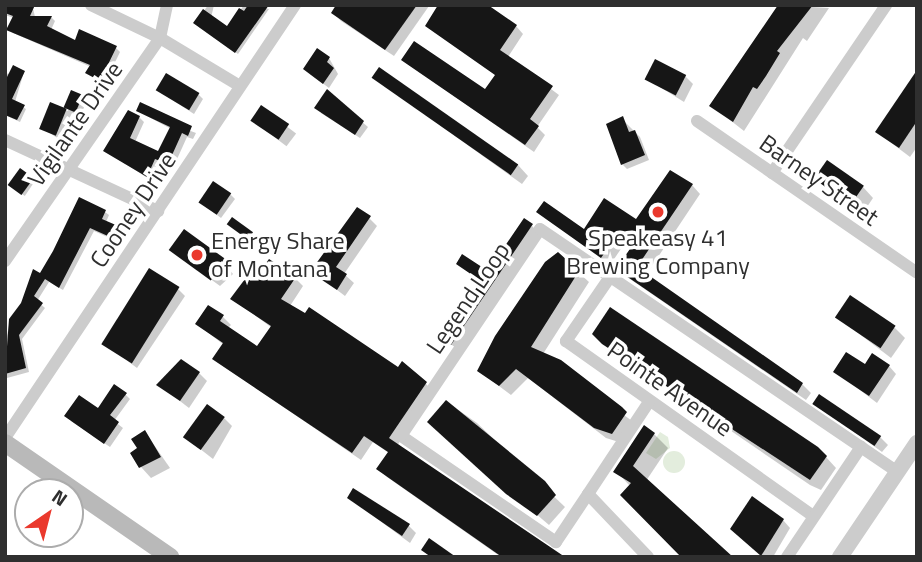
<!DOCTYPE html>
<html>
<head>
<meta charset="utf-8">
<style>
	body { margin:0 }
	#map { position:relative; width:922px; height:562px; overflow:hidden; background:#fff; font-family:"Titillium Web",sans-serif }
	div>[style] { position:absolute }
	.green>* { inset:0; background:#e3eddd }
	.round { border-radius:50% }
	.shadow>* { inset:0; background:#0003; transform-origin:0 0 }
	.building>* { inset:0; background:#161616; transform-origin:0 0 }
	.minor>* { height:12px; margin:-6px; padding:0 6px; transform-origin:6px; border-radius:6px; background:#ccc }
	.tertiary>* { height:16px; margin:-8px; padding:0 8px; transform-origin:8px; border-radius:8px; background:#ccc }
	.secondary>* { height:18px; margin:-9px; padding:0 9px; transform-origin:9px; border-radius:9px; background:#b9b9b9 }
	.dots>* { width:19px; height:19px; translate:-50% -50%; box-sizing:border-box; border:4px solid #fff; border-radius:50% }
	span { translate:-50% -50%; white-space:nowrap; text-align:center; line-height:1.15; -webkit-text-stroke:7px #fff; paint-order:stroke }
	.street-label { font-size:24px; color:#2f2f2f }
	.poi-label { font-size:24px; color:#2f2f2f }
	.left { translate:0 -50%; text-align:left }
	.frame { position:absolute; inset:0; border:7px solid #2f2f2f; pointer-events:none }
	.north { position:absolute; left:14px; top:478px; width:70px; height:70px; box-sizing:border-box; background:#fff; border:2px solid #acacac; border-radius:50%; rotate:35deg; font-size:19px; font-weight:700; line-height:28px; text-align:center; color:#2f2f2f }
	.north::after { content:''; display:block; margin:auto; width:24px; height:32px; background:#ea392d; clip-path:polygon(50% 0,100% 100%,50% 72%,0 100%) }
</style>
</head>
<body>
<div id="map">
	<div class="green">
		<i style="clip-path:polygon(660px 432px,668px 437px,670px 448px,656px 459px,646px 453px)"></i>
		<i class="round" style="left:663px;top:451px;width:22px;height:22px"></i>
	</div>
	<div class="shadow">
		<i style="clip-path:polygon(5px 5px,33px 8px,35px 17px,51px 17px,55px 21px,51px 30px,76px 42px,80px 31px,116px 48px,120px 52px,105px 83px,88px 73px,91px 67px,13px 33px,9px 29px,14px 18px,5px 15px)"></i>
		<i style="clip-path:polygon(208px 5px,214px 5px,208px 31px,196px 23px)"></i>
		<i style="clip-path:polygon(244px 5px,269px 9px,238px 54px,212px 35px,227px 29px)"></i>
		<i style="clip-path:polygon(338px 5px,428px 5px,429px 6px,394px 56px,341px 21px,333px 13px)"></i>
		<i style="clip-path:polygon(779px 5px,829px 8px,807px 41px,803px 38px,744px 131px,712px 106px)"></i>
		<i style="clip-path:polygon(427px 25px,516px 26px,523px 34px,508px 57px,559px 95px,537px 127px,545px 135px,534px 152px,403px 60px,486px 92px,497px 76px)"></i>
		<i style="clip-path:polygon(329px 58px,338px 74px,329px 88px,310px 74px)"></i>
		<i style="clip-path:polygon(24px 72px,15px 102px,26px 109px,20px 122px,5px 115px,5px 74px)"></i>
		<i style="clip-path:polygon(917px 73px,917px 147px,910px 157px,877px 132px)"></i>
		<i style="clip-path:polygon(685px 76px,693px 84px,684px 102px,647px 79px)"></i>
		<i style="clip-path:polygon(373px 77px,518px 165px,528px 176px,522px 184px)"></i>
		<i style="clip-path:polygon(157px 90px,198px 94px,203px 99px,194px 114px)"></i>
		<i style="clip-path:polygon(73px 92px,87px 101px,80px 116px,72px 113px,59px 139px,40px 127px,51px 104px,68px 111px)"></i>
		<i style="clip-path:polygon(327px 92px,368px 127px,360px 138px,321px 113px)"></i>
		<i style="left:261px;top:107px;width:44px;height:16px;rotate:37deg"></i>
		<i style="clip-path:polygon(138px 111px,196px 133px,193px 139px,187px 137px,173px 168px,160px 163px,152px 181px,106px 151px,139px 117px,144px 122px,135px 142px,159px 154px,171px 129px)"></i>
		<i style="clip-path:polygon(622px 119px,640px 137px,649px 160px,627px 169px,622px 164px)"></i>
		<i style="left:20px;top:171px;width:18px;height:18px;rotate:34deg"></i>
		<i style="clip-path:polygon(816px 179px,863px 187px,873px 198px,863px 213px)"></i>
		<i style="clip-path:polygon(692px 185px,700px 194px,646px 275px,802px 384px,811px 393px,806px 400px,627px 277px,619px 268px,632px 248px,625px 243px,610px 265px,538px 212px,584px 231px,637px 221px)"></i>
		<i style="clip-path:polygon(230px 194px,235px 199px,221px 218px,205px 206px)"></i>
		<i style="clip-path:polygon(80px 200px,105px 212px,109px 215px,106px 222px,128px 234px,123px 244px,94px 231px,63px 290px,49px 282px,37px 301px,45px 308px,22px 339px,29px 372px,7px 378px,5px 357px,21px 353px,5px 346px,10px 320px,55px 252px)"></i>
		<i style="clip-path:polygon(369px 218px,377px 226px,344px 274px,354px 283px,345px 296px,312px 271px)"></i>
		<i style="clip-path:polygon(229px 225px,252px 233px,257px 238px,254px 243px)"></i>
		<i style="clip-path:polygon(532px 226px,539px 233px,460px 351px,444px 339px,482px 282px,458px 264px,488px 273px)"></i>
		<i style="clip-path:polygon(184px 231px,212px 249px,233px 274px,220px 286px,171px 250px)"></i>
		<i style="clip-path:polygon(578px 272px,589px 282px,543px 354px,636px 424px,622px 443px,606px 438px,528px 378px,511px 395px,479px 371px)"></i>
		<i style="clip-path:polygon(260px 274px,295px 278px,303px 286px,290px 306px,425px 383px,433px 391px,397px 446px,559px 557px,501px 557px,387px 477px,379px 469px,389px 453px,373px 442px,361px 460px,223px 366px,215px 358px,224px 345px,197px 324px,223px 317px,231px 325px,228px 328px,257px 349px,272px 328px,233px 299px)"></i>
		<i style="clip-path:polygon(178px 289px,185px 296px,137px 368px,102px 342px)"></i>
		<i style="clip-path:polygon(837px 317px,895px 328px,905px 338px,891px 358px)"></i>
		<i style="clip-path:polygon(604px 344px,826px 457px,836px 468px,821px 490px,810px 485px)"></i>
		<i style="clip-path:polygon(865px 366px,889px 366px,896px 374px,877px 403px,835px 371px)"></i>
		<i style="clip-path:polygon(199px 373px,207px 381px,189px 408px,159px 385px)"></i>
		<i style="clip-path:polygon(125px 394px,130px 399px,114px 421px,123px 428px,110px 447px,71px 421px)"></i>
		<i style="clip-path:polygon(447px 402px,477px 423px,565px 507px,549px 525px,440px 432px)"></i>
		<i style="clip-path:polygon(814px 403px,880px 437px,888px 445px,882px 452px)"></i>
		<i style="clip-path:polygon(224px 418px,232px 426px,213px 459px,186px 438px)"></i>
		<i style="clip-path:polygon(145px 432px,170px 468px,151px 478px,141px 467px)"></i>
		<i style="clip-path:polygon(654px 434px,668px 448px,646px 481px,630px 486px,616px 471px)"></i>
		<i style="clip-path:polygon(349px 498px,408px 525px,416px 533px,410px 543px)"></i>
		<i style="clip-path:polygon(783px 520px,790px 528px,773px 557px,763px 557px,740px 537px)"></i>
	</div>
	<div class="building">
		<i style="clip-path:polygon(5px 5px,35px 5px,30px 16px,52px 16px,47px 26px,75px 40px,79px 29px,117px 46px,100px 81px,85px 73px,90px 65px,6px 30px,13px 16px,5px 13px)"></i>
		<i style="clip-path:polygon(248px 5px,269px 5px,235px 53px,193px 23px,203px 9px,227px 26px,239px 8px,244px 11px)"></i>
		<i style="clip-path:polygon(336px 5px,417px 5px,385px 50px,331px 13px)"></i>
		<i style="clip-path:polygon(438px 5px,488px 5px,517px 25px,500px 50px,553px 86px,530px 119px,539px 126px,525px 145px,401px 60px,414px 41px,485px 89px,495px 75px,425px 26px)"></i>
		<i style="clip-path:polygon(778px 5px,813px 5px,777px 51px,780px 53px,766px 76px,757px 89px,753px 87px,733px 122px,709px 106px)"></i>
		<i style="clip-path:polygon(317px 48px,330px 57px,327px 62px,334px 68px,323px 84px,303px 69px)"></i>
		<i style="left:655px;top:59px;width:35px;height:23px;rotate:27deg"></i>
		<i style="clip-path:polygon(13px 65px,25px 71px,12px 99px,25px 105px,17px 120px,5px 115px,5px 81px)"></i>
		<i style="left:379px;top:67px;width:170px;height:13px;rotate:35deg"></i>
		<i style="clip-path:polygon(917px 70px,917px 121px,899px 148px,875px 132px)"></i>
		<i style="left:166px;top:73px;width:39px;height:20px;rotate:31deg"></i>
		<i style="clip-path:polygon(327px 89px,364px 121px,355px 135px,314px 108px)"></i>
		<i style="left:71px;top:90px;width:13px;height:19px;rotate:23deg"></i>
		<i style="left:50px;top:102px;width:18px;height:29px;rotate:22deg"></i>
		<i style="clip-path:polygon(140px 102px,192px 126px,188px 136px,182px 133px,168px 164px,155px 159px,147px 177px,103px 151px,128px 110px,140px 116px,130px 138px,158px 151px,170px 127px,136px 111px)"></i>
		<i style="left:261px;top:105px;width:34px;height:19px;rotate:34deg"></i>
		<i style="clip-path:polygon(623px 116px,629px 132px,635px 130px,645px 155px,621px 165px,606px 124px)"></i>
		<i style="left:827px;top:160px;width:45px;height:23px;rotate:35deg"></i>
		<i style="left:20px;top:168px;width:17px;height:21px;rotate:36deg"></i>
		<i style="clip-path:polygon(670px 170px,693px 184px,637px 267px,803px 383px,797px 393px,616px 269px,632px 246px,616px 236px,601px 258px,536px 212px,544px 201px,584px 229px,604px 198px,636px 219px)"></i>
		<i style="left:213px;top:181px;width:22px;height:26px;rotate:34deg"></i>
		<i style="clip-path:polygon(79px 197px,106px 210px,102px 219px,125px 229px,119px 241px,90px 228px,59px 288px,45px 279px,34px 296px,43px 303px,19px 335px,26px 368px,5px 374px,9px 319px,21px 303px,33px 269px,40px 273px,53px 251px)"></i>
		<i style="clip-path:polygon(357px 207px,371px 216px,336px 267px,347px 274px,337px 290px,310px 272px)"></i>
		<i style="left:232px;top:217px;width:26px;height:9px;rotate:36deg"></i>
		<i style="clip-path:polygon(524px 218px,533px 224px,451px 345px,442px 339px,481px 281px,456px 264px,462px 254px,488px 271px)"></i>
		<i style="left:184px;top:229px;width:52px;height:26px;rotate:36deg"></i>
		<i style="clip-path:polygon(558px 252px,579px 271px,531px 347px,561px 360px,622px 407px,627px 412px,612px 434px,594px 428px,516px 369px,499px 386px,477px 371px,495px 336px,545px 262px)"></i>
		<i style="clip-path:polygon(269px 259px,296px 277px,281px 299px,305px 313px,309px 307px,398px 367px,402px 361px,427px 382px,389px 438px,565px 557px,502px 557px,376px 469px,388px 452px,364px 436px,352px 453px,212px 359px,223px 343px,195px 324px,208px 305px,224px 315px,220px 321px,257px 346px,271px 326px,230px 299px,254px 267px,260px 271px)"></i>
		<i style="left:149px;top:268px;width:36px;height:90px;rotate:32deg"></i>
		<i style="left:850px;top:295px;width:55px;height:27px;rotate:34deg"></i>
		<i style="clip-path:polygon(610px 307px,818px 447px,827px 456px,810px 480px,602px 344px,592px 334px)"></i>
		<i style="clip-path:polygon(846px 352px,865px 364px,872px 353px,890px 365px,869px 396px,833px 372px)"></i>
		<i style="clip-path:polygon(181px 359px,200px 372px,180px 401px,156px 385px)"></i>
		<i style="clip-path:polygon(114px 384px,127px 393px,110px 415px,119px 422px,104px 444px,64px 416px,79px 395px,98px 408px)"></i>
		<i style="left:819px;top:394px;width:75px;height:12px;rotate:34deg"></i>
		<i style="clip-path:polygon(446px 400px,545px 481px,556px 495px,537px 516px,506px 494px,427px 422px)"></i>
		<i style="left:207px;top:404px;width:22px;height:41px;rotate:36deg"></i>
		<i style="clip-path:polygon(644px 425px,655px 433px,633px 466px,733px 557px,681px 557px,620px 495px,631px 483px,613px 472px)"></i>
		<i style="clip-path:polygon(145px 430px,161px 457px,139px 468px,130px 453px,137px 448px,131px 439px)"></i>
		<i style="clip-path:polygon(353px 488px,410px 524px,402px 536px,347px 498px)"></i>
		<i style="clip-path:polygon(752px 496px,784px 519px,761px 556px,730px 529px)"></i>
		<i style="clip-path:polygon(429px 538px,456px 557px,431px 557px,421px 550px)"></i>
	</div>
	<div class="minor">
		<i style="left:91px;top:5px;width:76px;rotate:25.6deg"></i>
		<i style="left:160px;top:38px;width:93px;rotate:31deg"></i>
		<i style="left:697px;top:121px;width:267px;rotate:34.6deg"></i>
		<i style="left:5px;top:140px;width:169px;rotate:24.9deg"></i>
		<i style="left:772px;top:173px;width:203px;rotate:-55.8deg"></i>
		<i style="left:5px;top:261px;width:272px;rotate:-55.2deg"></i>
		<i style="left:160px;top:38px;width:34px;rotate:-78deg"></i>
		<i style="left:610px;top:277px;width:78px;rotate:124.5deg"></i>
		<i style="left:566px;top:341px;width:303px;rotate:35.3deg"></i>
		<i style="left:5px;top:438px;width:521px;rotate:-56.19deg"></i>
		<i style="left:588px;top:494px;width:110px;rotate:-56.5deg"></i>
		<i style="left:648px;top:557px;width:87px;rotate:-133.6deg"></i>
		<i style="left:588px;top:494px;width:58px;rotate:123.7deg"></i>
		<i style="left:556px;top:542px;width:188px;rotate:-145.6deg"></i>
		<i style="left:401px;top:436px;width:249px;rotate:-56.1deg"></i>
		<i style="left:540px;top:229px;width:432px;rotate:34.2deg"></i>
		<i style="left:787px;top:557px;width:133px;rotate:-56.1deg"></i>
	</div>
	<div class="tertiary">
		<i style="left:840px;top:557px;width:138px;rotate:-56deg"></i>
	</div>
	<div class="secondary">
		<i style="left:5px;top:443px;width:201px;rotate:34.6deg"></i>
	</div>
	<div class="dots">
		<i style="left:658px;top:212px;background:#ea392d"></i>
		<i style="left:197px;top:255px;background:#ea392d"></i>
	</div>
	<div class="street-label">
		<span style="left:75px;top:124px;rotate:-55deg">Vigilante Drive</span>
		<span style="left:819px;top:180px;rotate:35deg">Barney Street</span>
		<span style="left:133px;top:210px;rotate:-56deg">Cooney Drive</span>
		<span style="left:468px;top:298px;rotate:-56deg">Legend Loop</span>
		<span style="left:670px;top:389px;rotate:35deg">Pointe Avenue</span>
	</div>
	<div class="poi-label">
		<span style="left:658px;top:252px">Speakeasy 41<br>Brewing Company</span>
		<span class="left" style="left:211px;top:255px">Energy Share<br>of Montana</span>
	</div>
	<div class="frame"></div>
	<div class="north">N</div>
</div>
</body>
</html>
